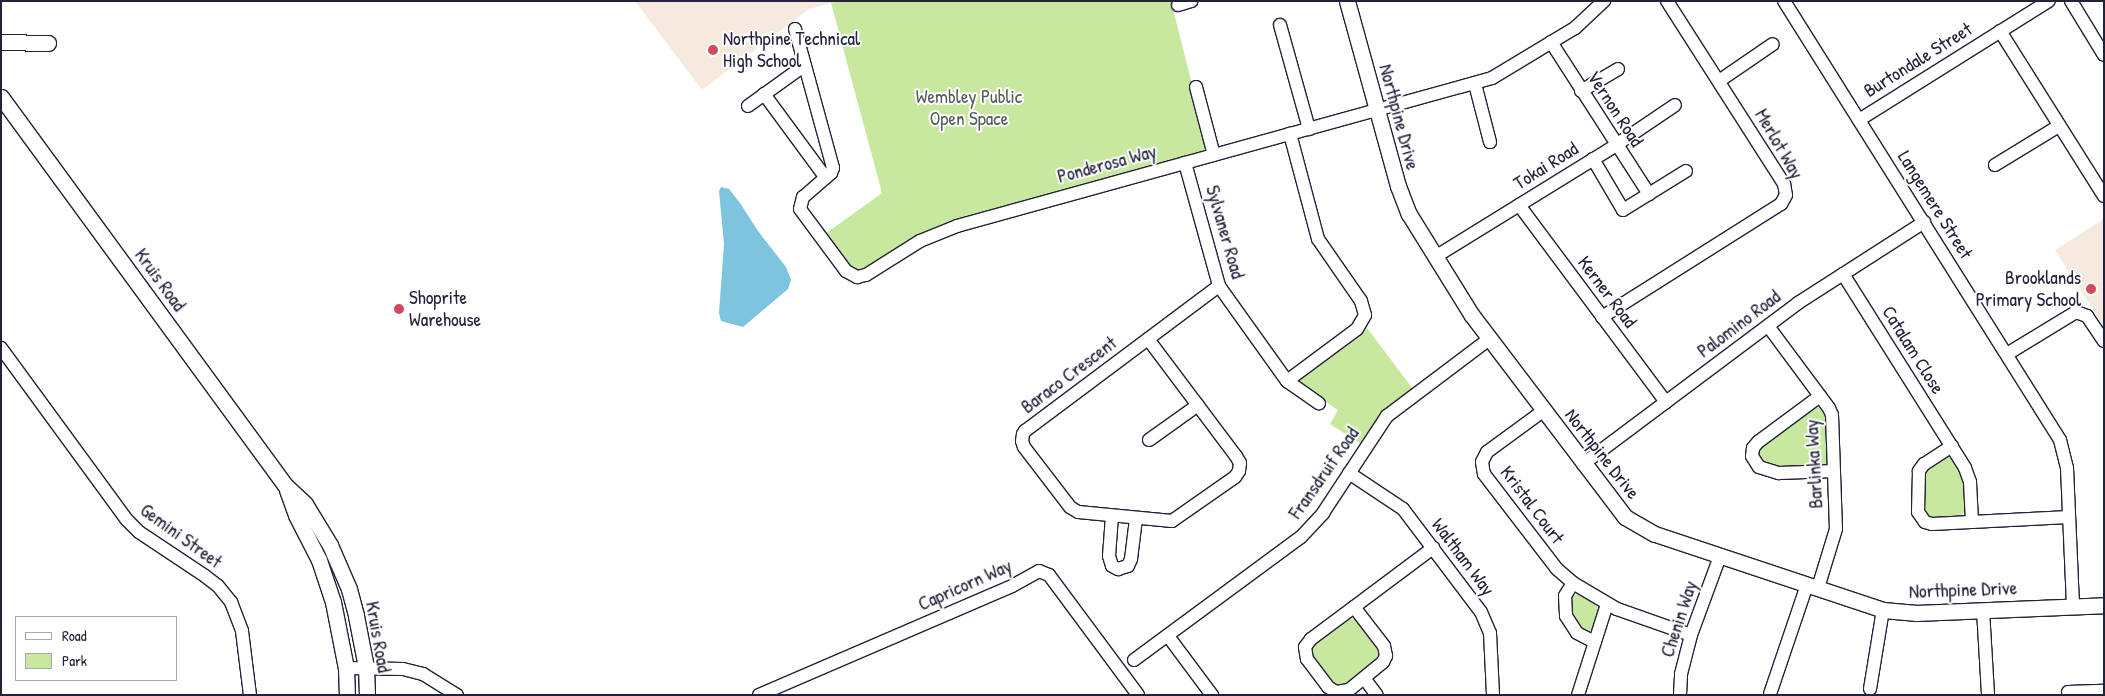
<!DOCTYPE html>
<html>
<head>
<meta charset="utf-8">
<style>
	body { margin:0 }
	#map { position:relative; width:2105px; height:696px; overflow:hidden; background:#fff; font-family:"Patrick Hand",sans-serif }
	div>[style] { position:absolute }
	.built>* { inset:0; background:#f5eadd }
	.green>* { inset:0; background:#c8e8a0 }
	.water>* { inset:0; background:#7dc4de }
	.roads { filter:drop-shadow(1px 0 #22223b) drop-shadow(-1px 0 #22223b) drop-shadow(0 1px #22223b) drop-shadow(0 -1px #22223b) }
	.minor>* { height:12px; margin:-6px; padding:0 6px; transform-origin:6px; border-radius:6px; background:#fff }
	.tertiary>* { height:15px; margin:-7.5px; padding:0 7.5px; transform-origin:7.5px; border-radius:7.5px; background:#fff }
	.dots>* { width:14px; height:14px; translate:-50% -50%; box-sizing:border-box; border:2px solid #fff; border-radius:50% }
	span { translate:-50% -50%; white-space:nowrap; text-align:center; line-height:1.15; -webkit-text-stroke:4px #fff; paint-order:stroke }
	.poi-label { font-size:19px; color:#22223b }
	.left { translate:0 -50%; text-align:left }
	.right { translate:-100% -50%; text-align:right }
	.street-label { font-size:19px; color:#22223b }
	.park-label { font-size:19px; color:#545d59 }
	.frame { position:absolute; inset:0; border:2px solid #22223b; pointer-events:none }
	.legend { position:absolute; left:15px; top:616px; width:162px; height:65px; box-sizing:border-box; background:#fff; border:1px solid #a7a7b1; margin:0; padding:6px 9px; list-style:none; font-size:15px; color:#22223b }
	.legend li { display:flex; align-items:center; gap:10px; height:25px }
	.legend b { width:25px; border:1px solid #a7a7b1 }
</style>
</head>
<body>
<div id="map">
	<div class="built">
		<i style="clip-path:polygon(635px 1px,839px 1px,809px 9px,702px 90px)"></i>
		<i style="clip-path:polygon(2104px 219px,2104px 327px,2055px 250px)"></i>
	</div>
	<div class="green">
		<i style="clip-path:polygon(839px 1px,1171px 1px,1206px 140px,1206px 147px,1202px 153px,992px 211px,864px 271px,853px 271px,825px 234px,882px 193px,831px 3px)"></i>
		<i style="clip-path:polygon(1367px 328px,1413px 389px,1361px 444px,1330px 424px,1338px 410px,1301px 386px,1299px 381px,1303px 375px)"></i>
		<i style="clip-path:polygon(1812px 407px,1820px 408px,1827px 415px,1828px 460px,1825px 465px,1783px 469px,1760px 461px,1758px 450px)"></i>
		<i style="clip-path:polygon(1945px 457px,1953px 458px,1964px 477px,1967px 509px,1959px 518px,1933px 520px,1924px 514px,1923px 472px)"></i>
		<i style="clip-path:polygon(1577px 594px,1593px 602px,1597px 607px,1599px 611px,1592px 630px,1590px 631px,1584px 631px,1572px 620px,1571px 598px)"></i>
		<i style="clip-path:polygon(1347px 618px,1356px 619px,1380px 648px,1381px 656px,1346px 685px,1334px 685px,1311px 658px,1311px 646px)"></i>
	</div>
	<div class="water">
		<i style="clip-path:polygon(721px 187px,729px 189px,740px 203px,758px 231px,786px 267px,791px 280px,788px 289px,743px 327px,721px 321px,719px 313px,724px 244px,719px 191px)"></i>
	</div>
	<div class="roads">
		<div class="minor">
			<i style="left:1784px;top:1px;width:519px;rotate:57.84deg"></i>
			<i style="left:2060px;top:440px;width:29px;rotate:76deg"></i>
			<i style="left:2067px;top:468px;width:139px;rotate:87.5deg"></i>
			<i style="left:2071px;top:1px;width:63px;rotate:58.6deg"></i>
			<i style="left:1178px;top:5px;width:14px;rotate:-17deg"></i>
			<i style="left:1280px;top:25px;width:108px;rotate:74.4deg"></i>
			<i style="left:795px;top:29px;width:144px;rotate:74.7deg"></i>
			<i style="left:833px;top:168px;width:5px;rotate:112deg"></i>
			<i style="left:831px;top:173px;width:37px;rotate:139deg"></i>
			<i style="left:803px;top:197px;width:12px;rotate:104deg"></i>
			<i style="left:800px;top:209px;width:77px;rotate:53.4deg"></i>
			<i style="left:846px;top:271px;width:13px;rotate:29deg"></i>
			<i style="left:857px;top:277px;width:9px;rotate:-13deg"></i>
			<i style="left:866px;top:275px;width:64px;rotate:-32.2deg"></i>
			<i style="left:920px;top:241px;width:40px;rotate:-22deg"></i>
			<i style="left:957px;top:226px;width:555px;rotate:-15.46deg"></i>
			<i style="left:1492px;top:78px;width:97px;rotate:-31.1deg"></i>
			<i style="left:1575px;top:28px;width:40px;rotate:-43deg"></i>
			<i style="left:2000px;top:31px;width:195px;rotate:57.8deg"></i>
			<i style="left:1551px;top:42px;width:181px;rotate:57.2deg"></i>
			<i style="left:1719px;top:81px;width:65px;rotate:-34.4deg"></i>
			<i style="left:1475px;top:84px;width:60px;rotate:75.5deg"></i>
			<i style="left:1196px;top:87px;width:70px;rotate:75.2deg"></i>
			<i style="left:1581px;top:91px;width:43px;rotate:-30.7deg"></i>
			<i style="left:764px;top:94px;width:104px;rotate:53.6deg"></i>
			<i style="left:748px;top:106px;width:70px;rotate:-35.7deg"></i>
			<i style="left:1859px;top:120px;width:224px;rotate:-32.1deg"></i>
			<i style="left:1593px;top:159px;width:59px;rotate:59.5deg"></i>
			<i style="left:1623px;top:210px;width:74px;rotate:-31.8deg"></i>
			<i style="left:1185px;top:163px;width:128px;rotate:74.5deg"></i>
			<i style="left:1219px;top:286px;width:117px;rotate:54.4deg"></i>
			<i style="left:1287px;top:381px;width:39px;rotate:35deg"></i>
			<i style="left:1995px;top:165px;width:75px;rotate:-31.4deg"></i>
			<i style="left:1519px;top:205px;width:246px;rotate:53.3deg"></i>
			<i style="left:1435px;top:257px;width:213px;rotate:-31.7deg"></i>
			<i style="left:1616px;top:145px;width:71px;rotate:-34.1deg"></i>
			<i style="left:1843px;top:274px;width:229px;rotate:57.8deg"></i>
			<i style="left:1965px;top:468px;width:15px;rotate:70deg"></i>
			<i style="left:1970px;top:482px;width:40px;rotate:87.1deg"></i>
			<i style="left:1602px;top:317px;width:212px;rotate:-32.3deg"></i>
			<i style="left:1781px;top:204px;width:10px;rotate:-61deg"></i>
			<i style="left:1786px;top:195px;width:11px;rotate:-100deg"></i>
			<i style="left:1784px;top:184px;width:217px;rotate:-122.6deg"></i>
			<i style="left:1768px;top:326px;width:102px;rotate:53.4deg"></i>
			<i style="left:1829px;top:408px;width:8px;rotate:67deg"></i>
			<i style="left:1832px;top:415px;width:114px;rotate:88deg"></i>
			<i style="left:1836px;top:529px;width:62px;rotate:107deg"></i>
			<i style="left:1148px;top:339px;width:146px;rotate:53.1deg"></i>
			<i style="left:1236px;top:456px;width:8px;rotate:60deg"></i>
			<i style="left:1240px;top:463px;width:8px;rotate:97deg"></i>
			<i style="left:1239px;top:471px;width:7px;rotate:124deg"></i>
			<i style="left:1235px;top:477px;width:77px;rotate:145.1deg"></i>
			<i style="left:1172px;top:521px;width:94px;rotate:-174.5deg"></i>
			<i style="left:1078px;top:512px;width:9px;rotate:-148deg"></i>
			<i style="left:1070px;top:507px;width:76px;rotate:-127.5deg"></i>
			<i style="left:1024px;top:447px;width:6px;rotate:-108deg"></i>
			<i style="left:1022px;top:441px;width:7px;rotate:-82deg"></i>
			<i style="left:1023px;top:434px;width:4px;rotate:-56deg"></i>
			<i style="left:1025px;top:431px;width:242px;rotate:-36.8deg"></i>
			<i style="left:1px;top:348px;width:213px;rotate:53.8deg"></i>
			<i style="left:127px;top:520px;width:17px;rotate:45deg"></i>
			<i style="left:139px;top:532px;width:79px;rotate:33.7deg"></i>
			<i style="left:205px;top:576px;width:16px;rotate:38deg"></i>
			<i style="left:218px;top:586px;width:21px;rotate:51deg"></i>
			<i style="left:231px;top:602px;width:31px;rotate:69deg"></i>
			<i style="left:242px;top:631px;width:64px;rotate:82.9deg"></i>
			<i style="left:2007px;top:354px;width:81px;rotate:-31.3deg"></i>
			<i style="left:2076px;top:312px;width:12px;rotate:20deg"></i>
			<i style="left:2087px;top:316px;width:30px;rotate:56deg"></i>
			<i style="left:1287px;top:381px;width:87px;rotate:-36.6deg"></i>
			<i style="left:1357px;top:329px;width:16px;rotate:-60deg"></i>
			<i style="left:1365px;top:315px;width:15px;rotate:-106deg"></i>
			<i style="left:1361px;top:301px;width:75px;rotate:-124.7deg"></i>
			<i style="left:1318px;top:239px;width:109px;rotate:-104.9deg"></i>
			<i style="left:1820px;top:396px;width:77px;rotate:143.4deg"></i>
			<i style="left:1758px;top:442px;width:8px;rotate:130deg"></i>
			<i style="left:1753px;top:448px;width:8px;rotate:97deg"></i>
			<i style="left:1752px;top:456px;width:13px;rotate:58deg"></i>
			<i style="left:1759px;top:467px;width:21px;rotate:17deg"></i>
			<i style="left:1779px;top:473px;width:55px;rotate:-2.1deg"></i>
			<i style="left:1543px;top:411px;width:69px;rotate:143.8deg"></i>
			<i style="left:1487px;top:452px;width:11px;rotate:117deg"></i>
			<i style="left:1482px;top:462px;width:12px;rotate:81deg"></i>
			<i style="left:1484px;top:474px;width:120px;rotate:52.5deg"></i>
			<i style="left:1557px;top:569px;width:21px;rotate:41deg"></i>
			<i style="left:1573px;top:583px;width:51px;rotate:30.6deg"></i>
			<i style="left:1617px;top:609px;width:78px;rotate:19.4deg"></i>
			<i style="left:1149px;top:440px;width:60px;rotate:-35.5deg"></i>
			<i style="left:1952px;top:446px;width:33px;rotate:147deg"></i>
			<i style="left:1924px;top:464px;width:9px;rotate:126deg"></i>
			<i style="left:1919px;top:471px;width:41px;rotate:91.4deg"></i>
			<i style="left:1918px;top:512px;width:12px;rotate:55deg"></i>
			<i style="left:1925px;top:522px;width:7px;rotate:16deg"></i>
			<i style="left:1932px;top:524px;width:137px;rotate:-2.9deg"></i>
			<i style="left:1583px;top:464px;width:269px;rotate:-36.8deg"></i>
			<i style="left:1798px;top:303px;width:150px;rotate:-32.7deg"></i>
			<i style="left:1349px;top:473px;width:65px;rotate:33.7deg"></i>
			<i style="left:1403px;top:509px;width:129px;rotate:52.9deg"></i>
			<i style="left:1481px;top:612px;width:23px;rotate:67deg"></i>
			<i style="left:1490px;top:633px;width:62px;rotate:87.2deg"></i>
			<i style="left:1112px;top:516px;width:40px;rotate:94.3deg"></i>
			<i style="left:1109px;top:556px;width:10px;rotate:73deg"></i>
			<i style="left:1112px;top:566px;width:7px;rotate:27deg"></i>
			<i style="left:1118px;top:569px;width:10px;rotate:-17deg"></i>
			<i style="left:1128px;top:566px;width:8px;rotate:-67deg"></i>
			<i style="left:1131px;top:559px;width:40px;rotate:-82.9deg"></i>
			<i style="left:1573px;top:583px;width:15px;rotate:122deg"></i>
			<i style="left:1565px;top:596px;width:20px;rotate:87deg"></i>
			<i style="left:1566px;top:616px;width:20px;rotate:57deg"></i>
			<i style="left:1577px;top:633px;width:20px;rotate:27deg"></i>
			<i style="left:1354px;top:607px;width:54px;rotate:143.3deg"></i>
			<i style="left:1311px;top:639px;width:10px;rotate:127deg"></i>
			<i style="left:1305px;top:647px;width:12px;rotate:81deg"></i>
			<i style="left:1307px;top:659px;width:35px;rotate:53deg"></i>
			<i style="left:1328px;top:687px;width:9px;rotate:32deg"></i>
			<i style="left:1336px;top:692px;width:13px;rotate:-9deg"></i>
			<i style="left:1349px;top:690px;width:44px;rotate:-39.5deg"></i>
			<i style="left:1383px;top:662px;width:7px;rotate:-63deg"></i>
			<i style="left:1386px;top:656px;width:10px;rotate:-101deg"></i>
			<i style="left:1384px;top:646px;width:49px;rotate:-127.6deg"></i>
			<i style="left:1354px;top:607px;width:99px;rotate:-36.8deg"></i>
			<i style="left:1983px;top:610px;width:85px;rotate:86.6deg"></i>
			<i style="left:1168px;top:636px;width:74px;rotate:53.3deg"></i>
			<i style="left:1134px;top:660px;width:207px;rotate:-36.4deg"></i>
			<i style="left:1301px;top:537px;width:33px;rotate:-47deg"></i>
			<i style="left:1323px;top:513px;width:116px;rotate:-56.6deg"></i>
			<i style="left:1387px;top:416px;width:128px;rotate:-37deg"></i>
			<i style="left:346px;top:668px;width:57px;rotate:1deg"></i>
			<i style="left:403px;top:669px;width:21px;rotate:14deg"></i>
			<i style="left:423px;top:674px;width:40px;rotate:32deg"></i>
			<i style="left:1364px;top:678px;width:21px;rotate:53deg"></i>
			<i style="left:1870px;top:689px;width:80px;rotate:-80.7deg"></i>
			<i style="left:2068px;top:692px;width:36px;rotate:-2deg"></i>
			<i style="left:1770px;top:694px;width:115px;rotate:-71.3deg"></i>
			<i style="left:759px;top:695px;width:275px;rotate:-23.3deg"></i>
			<i style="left:1012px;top:586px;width:31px;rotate:-29deg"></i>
			<i style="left:1039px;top:571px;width:11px;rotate:22deg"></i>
			<i style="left:1049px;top:575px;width:149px;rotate:53.4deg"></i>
			<i style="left:1578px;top:695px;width:96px;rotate:-72.3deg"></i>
			<i style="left:1680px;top:695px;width:21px;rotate:-87deg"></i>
			<i style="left:1681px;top:674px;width:40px;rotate:-75.6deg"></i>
			<i style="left:1691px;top:635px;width:84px;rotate:-69.8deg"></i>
		</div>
		<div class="tertiary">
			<i style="left:1347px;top:1px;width:192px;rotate:74.6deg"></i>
			<i style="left:1398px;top:186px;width:30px;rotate:69deg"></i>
			<i style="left:1409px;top:214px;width:118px;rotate:58.2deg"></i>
			<i style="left:1471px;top:314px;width:255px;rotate:52.8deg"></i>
			<i style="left:1625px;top:517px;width:34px;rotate:30deg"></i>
			<i style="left:1655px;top:534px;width:240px;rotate:18.4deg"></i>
			<i style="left:1883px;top:610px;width:34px;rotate:5deg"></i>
			<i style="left:1917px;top:613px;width:187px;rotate:-2.4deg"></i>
			<i style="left:1px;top:42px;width:47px;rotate:1.2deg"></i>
			<i style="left:1px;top:97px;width:482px;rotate:53.8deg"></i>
			<i style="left:286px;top:486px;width:26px;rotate:43deg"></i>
			<i style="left:305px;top:504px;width:48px;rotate:58.6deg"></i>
			<i style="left:330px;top:545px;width:48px;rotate:66.6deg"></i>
			<i style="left:349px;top:589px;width:28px;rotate:75deg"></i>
			<i style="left:356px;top:616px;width:52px;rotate:78.9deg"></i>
			<i style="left:366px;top:667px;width:28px;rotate:88deg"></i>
			<i style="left:287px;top:490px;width:27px;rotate:70deg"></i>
			<i style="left:296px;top:515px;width:51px;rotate:62.9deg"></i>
			<i style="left:319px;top:560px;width:44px;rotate:71.6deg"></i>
			<i style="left:333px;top:602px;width:67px;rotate:78.9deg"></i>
			<i style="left:346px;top:668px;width:27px;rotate:88deg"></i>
		</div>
	</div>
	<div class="dots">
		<i style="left:713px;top:50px;background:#d1495b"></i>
		<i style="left:2091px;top:289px;background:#d1495b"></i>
		<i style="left:399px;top:309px;background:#d1495b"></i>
	</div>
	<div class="poi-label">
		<span class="left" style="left:723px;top:50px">Northpine Technical<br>High School</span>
		<span class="right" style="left:2081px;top:289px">Brooklands<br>Primary School</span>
		<span class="left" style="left:409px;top:309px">Shoprite<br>Warehouse</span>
	</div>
	<div class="street-label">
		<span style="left:1918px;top:60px;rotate:-32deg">Burtondale Street</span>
		<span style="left:1615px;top:109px;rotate:57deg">Vernon Road</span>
		<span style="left:1399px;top:117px;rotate:75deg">Northpine Drive</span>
		<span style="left:1779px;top:144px;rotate:60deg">Merlot Way</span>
		<span style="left:1107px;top:164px;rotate:-15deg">Ponderosa Way</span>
		<span style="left:1546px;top:166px;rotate:-32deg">Tokai Road</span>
		<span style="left:1935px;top:205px;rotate:58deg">Langemere Street</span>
		<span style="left:1225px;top:232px;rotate:74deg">Sylvaner Road</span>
		<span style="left:160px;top:280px;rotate:54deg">Kruis Road</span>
		<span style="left:1607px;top:292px;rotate:53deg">Kerner Road</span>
		<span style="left:1739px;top:324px;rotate:-37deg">Palomino Road</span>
		<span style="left:1913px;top:350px;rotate:58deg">Catalam Close</span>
		<span style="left:1069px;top:375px;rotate:-37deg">Baraco Crescent</span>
		<span style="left:1602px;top:454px;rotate:52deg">Northpine Drive</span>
		<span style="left:1814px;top:464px;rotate:-93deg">Barlinka Way</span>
		<span style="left:1324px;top:473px;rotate:-55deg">Fransdruif Road</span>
		<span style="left:1532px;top:505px;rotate:53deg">Kristal Court</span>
		<span style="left:181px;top:536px;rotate:36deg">Gemini Street</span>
		<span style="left:1463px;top:557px;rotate:53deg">Waltham Way</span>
		<span style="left:965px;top:585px;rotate:-24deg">Capricorn Way</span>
		<span style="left:1963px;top:590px;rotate:-2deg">Northpine Drive</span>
		<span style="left:1679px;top:619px;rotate:-72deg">Chenin Way</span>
		<span style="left:378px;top:637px;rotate:80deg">Kruis Road</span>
	</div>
	<div class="park-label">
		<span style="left:969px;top:108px">Wembley Public<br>Open Space</span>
	</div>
	<div class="frame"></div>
	<ul class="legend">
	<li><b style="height:6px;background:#fff"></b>Road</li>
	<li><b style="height:14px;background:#c8e8a0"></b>Park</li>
	</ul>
</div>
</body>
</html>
